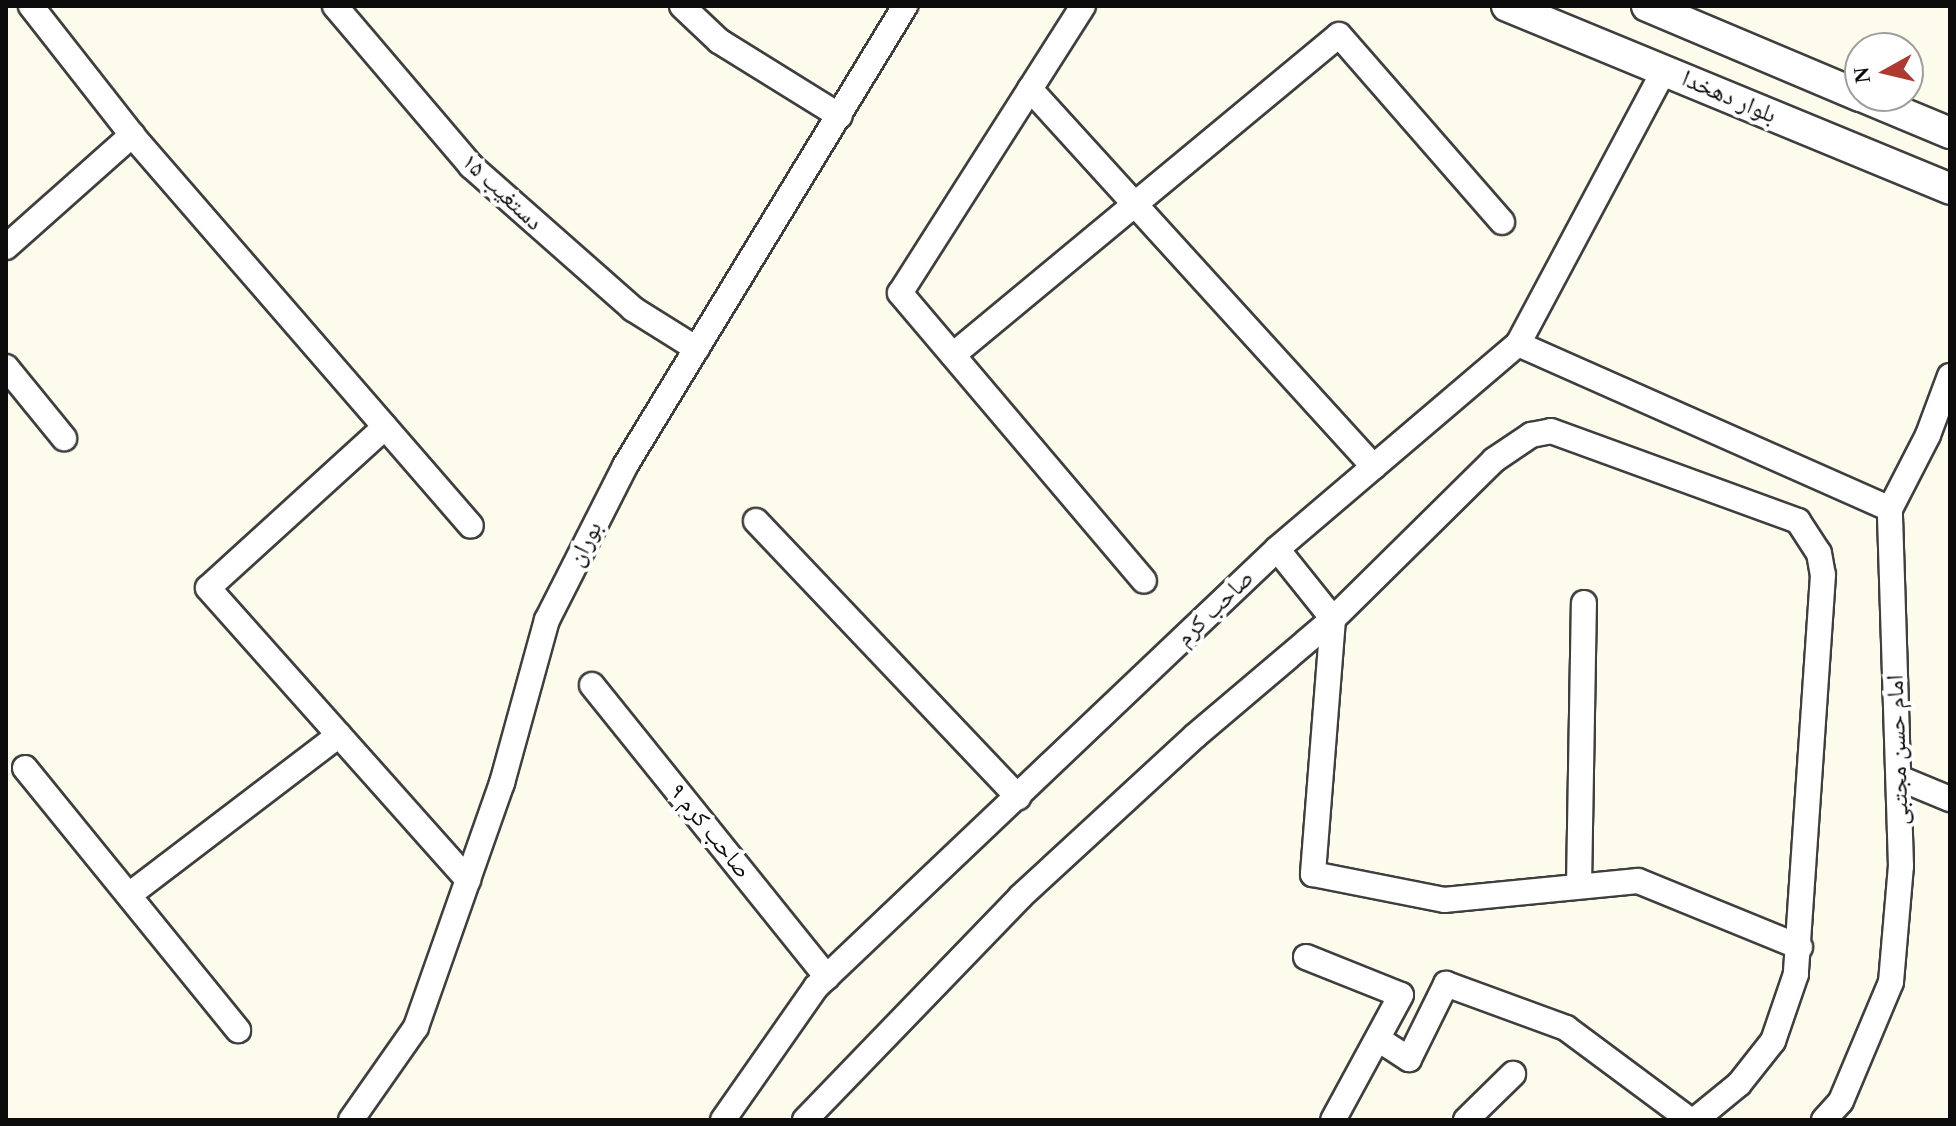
<!DOCTYPE html>
<html>
<head>
<meta charset="utf-8">
<style>
	body { margin:0 }
	#map { position:relative; width:1956px; height:1126px; overflow:hidden; background:#fdfcec; font-family:"Times New Roman","Noto Naskh Arabic",serif }
	div>[style] { position:absolute }
	.roads { filter:drop-shadow(2px 0 #3f3f3f) drop-shadow(-2px 0 #3f3f3f) drop-shadow(0 2px #3f3f3f) drop-shadow(0 -2px #3f3f3f) }
	.minor>* { height:24px; margin:-12px; padding:0 12px; transform-origin:12px; border-radius:12px; background:#fff }
	.tertiary>* { height:30px; margin:-15px; padding:0 15px; transform-origin:15px; border-radius:15px; background:#fff }
	span { translate:-50% -50%; white-space:nowrap; text-align:center; line-height:1.15; -webkit-text-stroke:8px #fff; paint-order:stroke }
	.street-label { font-size:24px; color:#0c0c0c }
	.frame { position:absolute; inset:0; border:8px solid #0c0c0c; pointer-events:none }
	.north { position:absolute; left:1844px; top:32px; width:80px; height:80px; box-sizing:border-box; background:#fff; border:2px solid #9e9e9e; border-radius:50%; rotate:262deg; font-size:22px; font-weight:700; line-height:32px; text-align:center; color:#0c0c0c }
	.north::after { content:''; display:block; margin:auto; width:28px; height:36px; background:#ae3a32; clip-path:polygon(50% 0,100% 100%,50% 72%,0 100%) }
</style>
</head>
<body>
<div id="map">
	<div class="roads">
		<div class="minor">
			<i style="left:31px;top:6px;width:164px;rotate:51.9deg"></i>
			<i style="left:132px;top:135px;width:517px;rotate:49.07deg"></i>
			<i style="left:335px;top:6px;width:210px;rotate:49.6deg"></i>
			<i style="left:471px;top:166px;width:216px;rotate:41.4deg"></i>
			<i style="left:633px;top:309px;width:75px;rotate:32deg"></i>
			<i style="left:682px;top:6px;width:51px;rotate:43.4deg"></i>
			<i style="left:719px;top:41px;width:142px;rotate:31.8deg"></i>
			<i style="left:1083px;top:6px;width:340px;rotate:122.5deg"></i>
			<i style="left:900px;top:293px;width:377px;rotate:49.7deg"></i>
			<i style="left:1030px;top:89px;width:511px;rotate:47.7deg"></i>
			<i style="left:6px;top:247px;width:169px;rotate:-41.6deg"></i>
			<i style="left:1518px;top:344px;width:407px;rotate:23.9deg"></i>
			<i style="left:953px;top:355px;width:501px;rotate:-39.66deg"></i>
			<i style="left:1339px;top:35px;width:248px;rotate:48.9deg"></i>
			<i style="left:6px;top:367px;width:92px;rotate:50.8deg"></i>
			<i style="left:385px;top:427px;width:239px;rotate:137.7deg"></i>
			<i style="left:208px;top:588px;width:391px;rotate:48.3deg"></i>
			<i style="left:756px;top:521px;width:381px;rotate:46.5deg"></i>
			<i style="left:1277px;top:549px;width:90px;rotate:51.3deg"></i>
			<i style="left:1333px;top:619px;width:256px;rotate:94.5deg"></i>
			<i style="left:1313px;top:874px;width:134px;rotate:11.2deg"></i>
			<i style="left:1444px;top:900px;width:195px;rotate:-5.6deg"></i>
			<i style="left:1638px;top:881px;width:175px;rotate:22.2deg"></i>
			<i style="left:592px;top:685px;width:375px;rotate:51.2deg"></i>
			<i style="left:25px;top:768px;width:338px;rotate:50.9deg"></i>
			<i style="left:1899px;top:778px;width:55px;rotate:22.4deg"></i>
			<i style="left:1579px;top:885px;width:282px;rotate:-89deg"></i>
			<i style="left:129px;top:895px;width:264px;rotate:-37.3deg"></i>
			<i style="left:1306px;top:957px;width:102px;rotate:21.8deg"></i>
			<i style="left:1401px;top:995px;width:142px;rotate:118.5deg"></i>
			<i style="left:1378px;top:1039px;width:37px;rotate:33deg"></i>
			<i style="left:1409px;top:1059px;width:84px;rotate:-63.7deg"></i>
			<i style="left:1446px;top:984px;width:128px;rotate:20.1deg"></i>
			<i style="left:1566px;top:1028px;width:154px;rotate:36.6deg"></i>
			<i style="left:351px;top:1120px;width:113px;rotate:-55deg"></i>
			<i style="left:416px;top:1027px;width:259px;rotate:-70.6deg"></i>
			<i style="left:502px;top:783px;width:169px;rotate:-74.6deg"></i>
			<i style="left:547px;top:620px;width:173px;rotate:-63.1deg"></i>
			<i style="left:625px;top:466px;width:539px;rotate:-58.67deg"></i>
			<i style="left:723px;top:1120px;width:162px;rotate:-55deg"></i>
			<i style="left:816px;top:987px;width:636px;rotate:-43.53deg"></i>
			<i style="left:1277px;top:549px;width:316px;rotate:-40.4deg"></i>
			<i style="left:1518px;top:344px;width:310px;rotate:-61.9deg"></i>
			<i style="left:805px;top:1120px;width:310px;rotate:-46deg"></i>
			<i style="left:1020px;top:897px;width:238px;rotate:-42.6deg"></i>
			<i style="left:1195px;top:736px;width:181px;rotate:-40.3deg"></i>
			<i style="left:1333px;top:619px;width:226px;rotate:-44.6deg"></i>
			<i style="left:1494px;top:460px;width:45px;rotate:-34deg"></i>
			<i style="left:1531px;top:435px;width:20px;rotate:-11deg"></i>
			<i style="left:1551px;top:431px;width:263px;rotate:20deg"></i>
			<i style="left:1798px;top:521px;width:38px;rotate:57deg"></i>
			<i style="left:1819px;top:553px;width:22px;rotate:80deg"></i>
			<i style="left:1823px;top:575px;width:400px;rotate:93.9deg"></i>
			<i style="left:1796px;top:974px;width:71px;rotate:108.9deg"></i>
			<i style="left:1773px;top:1041px;width:55px;rotate:128.3deg"></i>
			<i style="left:1739px;top:1084px;width:57px;rotate:140.7deg"></i>
			<i style="left:1466px;top:1120px;width:66px;rotate:-44.4deg"></i>
			<i style="left:1824px;top:1120px;width:25px;rotate:-48deg"></i>
			<i style="left:1841px;top:1101px;width:129px;rotate:-67.2deg"></i>
			<i style="left:1891px;top:982px;width:116px;rotate:-85.1deg"></i>
			<i style="left:1901px;top:866px;width:357px;rotate:-91.8deg"></i>
			<i style="left:1890px;top:509px;width:83px;rotate:-62.8deg"></i>
			<i style="left:1928px;top:435px;width:63px;rotate:-69.6deg"></i>
		</div>
		<div class="tertiary">
			<i style="left:1507px;top:6px;width:479px;rotate:22.4deg"></i>
			<i style="left:1647px;top:6px;width:231px;rotate:22.9deg"></i>
			<i style="left:1861px;top:96px;width:96px;rotate:22.6deg"></i>
		</div>
	</div>
	<div class="street-label">
		<span style="left:1729px;top:97px;rotate:23deg">بلوار دهخدا</span>
		<span style="left:502px;top:192px;rotate:43deg">دستغیب ۱۵</span>
		<span style="left:585px;top:544px;rotate:-63deg">بوران</span>
		<span style="left:1215px;top:608px;rotate:-44deg">صاحب کرم</span>
		<span style="left:1898px;top:750px;rotate:-92deg">امام حسن مجتبی</span>
		<span style="left:710px;top:831px;rotate:51deg">صاحب کرم ۹</span>
	</div>
	<div class="frame"></div>
	<div class="north">N</div>
</div>
</body>
</html>
